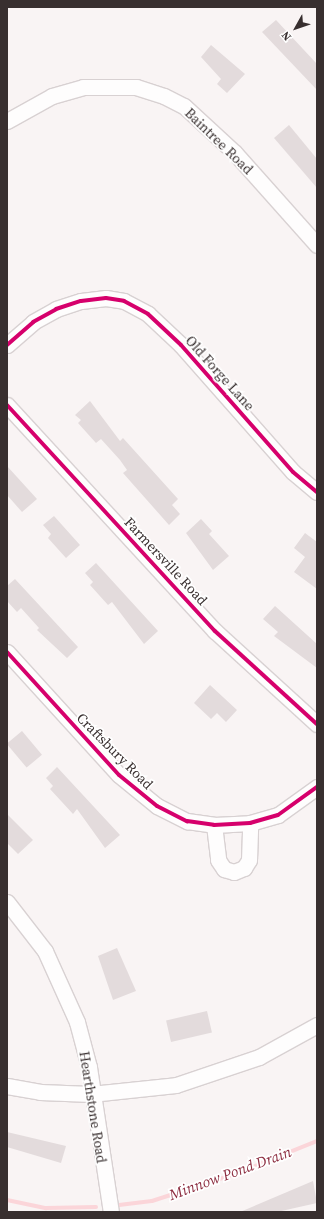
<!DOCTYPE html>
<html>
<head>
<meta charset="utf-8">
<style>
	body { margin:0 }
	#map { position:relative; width:324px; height:1219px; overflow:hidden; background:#f9f4f4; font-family:"Source Serif 4",serif }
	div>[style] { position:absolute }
	.stream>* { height:4px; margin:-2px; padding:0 2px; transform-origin:2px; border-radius:2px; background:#fbd5d9 }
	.building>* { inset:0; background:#e3dbdc; transform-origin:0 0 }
	.roads { filter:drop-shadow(1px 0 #d8d1d2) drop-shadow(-1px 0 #d8d1d2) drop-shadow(0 1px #d8d1d2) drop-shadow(0 -1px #d8d1d2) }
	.minor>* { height:15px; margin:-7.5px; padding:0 7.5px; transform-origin:7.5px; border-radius:7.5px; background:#fefdfd }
	.cycleway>* { height:4px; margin:-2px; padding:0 2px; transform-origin:2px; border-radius:2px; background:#d6006c }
	span { translate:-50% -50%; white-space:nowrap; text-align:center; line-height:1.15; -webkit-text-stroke:3.5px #fff; paint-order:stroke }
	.street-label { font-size:14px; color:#382f2f }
	.water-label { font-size:15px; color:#8d2e41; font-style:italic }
	.frame { position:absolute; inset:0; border:8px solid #382f2f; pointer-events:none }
	.north { position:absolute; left:276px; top:8px; width:40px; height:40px; -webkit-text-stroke:3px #fff; paint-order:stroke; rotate:230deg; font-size:11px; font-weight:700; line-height:16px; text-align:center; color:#382f2f }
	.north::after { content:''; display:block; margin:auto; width:14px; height:18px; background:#382f2f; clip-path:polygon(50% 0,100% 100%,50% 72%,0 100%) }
</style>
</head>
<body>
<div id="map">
	<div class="stream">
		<i style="left:7px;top:1200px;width:40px;rotate:12deg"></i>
		<i style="left:46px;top:1208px;width:50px;rotate:-1.1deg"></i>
		<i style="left:119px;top:1205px;width:33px;rotate:-7deg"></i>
		<i style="left:152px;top:1201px;width:87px;rotate:-18deg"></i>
		<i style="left:235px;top:1174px;width:88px;rotate:-21.9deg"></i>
	</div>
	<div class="building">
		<i style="clip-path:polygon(276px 20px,317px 64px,317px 90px,262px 32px)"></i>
		<i style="clip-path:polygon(211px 45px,245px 74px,227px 93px,217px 84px,221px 79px,201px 57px)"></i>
		<i style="clip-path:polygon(289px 125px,317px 159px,317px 188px,274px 138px)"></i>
		<i style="clip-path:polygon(90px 401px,120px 441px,123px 438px,178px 499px,172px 505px,180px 514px,169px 525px,123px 473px,127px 470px,120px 460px,101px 439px,96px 443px,78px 423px,81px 420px,75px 415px)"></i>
		<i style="clip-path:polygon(7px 466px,37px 499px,22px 512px,7px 495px)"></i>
		<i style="clip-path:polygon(54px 516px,80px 545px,66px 558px,48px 538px,51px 534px,43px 525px)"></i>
		<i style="clip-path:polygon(201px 519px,212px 531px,209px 534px,229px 556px,213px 570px,186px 533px)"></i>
		<i style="clip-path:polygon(305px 533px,317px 542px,317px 589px,294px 572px,305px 557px,294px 548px)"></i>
		<i style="clip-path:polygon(96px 563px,158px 631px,144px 644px,112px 602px,108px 605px,90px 585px,93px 582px,85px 573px)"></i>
		<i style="clip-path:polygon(15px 579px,78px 647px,67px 658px,37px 630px,39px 628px,21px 608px,17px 612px,7px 601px,7px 586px)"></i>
		<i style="clip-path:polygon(275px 606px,317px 644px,317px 668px,274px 636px,278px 632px,263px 619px)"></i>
		<i style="clip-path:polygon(210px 685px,237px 710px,226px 722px,217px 713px,211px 719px,194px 703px)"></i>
		<i style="left:22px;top:731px;width:31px;height:20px;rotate:50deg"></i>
		<i style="clip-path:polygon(57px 767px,120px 835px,105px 848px,77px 809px,73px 814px,50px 789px,53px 786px,46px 778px)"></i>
		<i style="clip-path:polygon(7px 814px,33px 840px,18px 854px,7px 843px)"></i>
		<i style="clip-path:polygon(117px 948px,136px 991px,113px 1000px,98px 956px)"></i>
		<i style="left:207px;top:1011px;width:22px;height:42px;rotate:77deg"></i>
		<i style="clip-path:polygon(7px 1132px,66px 1146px,61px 1163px,7px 1147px)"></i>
		<i style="clip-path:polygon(313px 1181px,317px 1203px,277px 1212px,240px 1212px)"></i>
	</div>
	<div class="roads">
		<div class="minor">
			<i style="left:7px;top:121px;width:51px;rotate:-29.1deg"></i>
			<i style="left:52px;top:96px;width:32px;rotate:-16deg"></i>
			<i style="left:83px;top:87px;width:53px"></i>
			<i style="left:136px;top:87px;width:29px;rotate:18deg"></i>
			<i style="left:164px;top:96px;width:22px;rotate:27deg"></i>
			<i style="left:184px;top:106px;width:69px;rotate:42.7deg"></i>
			<i style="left:235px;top:153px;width:123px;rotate:48.3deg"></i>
			<i style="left:7px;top:345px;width:35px;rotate:-41deg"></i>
			<i style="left:33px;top:322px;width:26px;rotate:-29deg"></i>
			<i style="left:56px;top:309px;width:26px;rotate:-18deg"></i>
			<i style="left:81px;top:301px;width:25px;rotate:-7deg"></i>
			<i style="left:106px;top:298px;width:18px;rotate:9deg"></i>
			<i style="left:124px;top:301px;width:27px;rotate:28deg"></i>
			<i style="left:148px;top:314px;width:45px;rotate:43.2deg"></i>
			<i style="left:181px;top:345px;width:169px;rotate:48.6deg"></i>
			<i style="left:293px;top:472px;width:31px;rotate:40deg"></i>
			<i style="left:7px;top:405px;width:307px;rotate:47.4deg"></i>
			<i style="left:215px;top:631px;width:138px;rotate:42.4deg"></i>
			<i style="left:7px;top:652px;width:166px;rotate:47.7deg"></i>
			<i style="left:119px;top:775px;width:49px;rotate:39.2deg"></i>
			<i style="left:157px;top:806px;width:34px;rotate:27deg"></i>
			<i style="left:187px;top:821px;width:27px;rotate:8deg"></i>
			<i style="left:214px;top:825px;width:36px;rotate:-3deg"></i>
			<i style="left:250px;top:823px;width:29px;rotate:-16deg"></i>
			<i style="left:278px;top:815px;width:48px;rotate:-35.7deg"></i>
			<i style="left:214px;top:825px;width:35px;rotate:83deg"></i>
			<i style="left:218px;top:860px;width:11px;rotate:56deg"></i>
			<i style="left:224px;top:869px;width:10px;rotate:17deg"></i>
			<i style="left:234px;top:872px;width:11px;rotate:-22deg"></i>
			<i style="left:244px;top:868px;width:9px;rotate:-58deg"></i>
			<i style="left:249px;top:860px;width:37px;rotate:-88deg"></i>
			<i style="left:7px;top:902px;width:62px;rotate:52.2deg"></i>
			<i style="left:45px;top:951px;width:78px;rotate:65.7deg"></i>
			<i style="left:77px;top:1022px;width:47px;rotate:75.1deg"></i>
			<i style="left:89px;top:1067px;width:147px;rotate:81.4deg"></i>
			<i style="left:7px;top:1086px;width:34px;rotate:10deg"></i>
			<i style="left:40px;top:1092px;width:51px;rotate:2.2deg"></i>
			<i style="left:91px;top:1094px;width:85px;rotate:-6deg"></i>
			<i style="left:176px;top:1085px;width:88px;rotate:-18.6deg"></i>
			<i style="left:259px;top:1057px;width:66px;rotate:-28.9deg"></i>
		</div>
	</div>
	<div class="cycleway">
		<i style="left:7px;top:345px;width:35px;rotate:-41deg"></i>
		<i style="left:33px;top:322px;width:26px;rotate:-29deg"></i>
		<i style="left:56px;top:309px;width:26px;rotate:-18deg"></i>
		<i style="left:81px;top:301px;width:25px;rotate:-7deg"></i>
		<i style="left:106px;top:298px;width:18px;rotate:9deg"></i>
		<i style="left:124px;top:301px;width:27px;rotate:28deg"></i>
		<i style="left:148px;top:314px;width:45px;rotate:43.2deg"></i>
		<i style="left:181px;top:345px;width:169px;rotate:48.6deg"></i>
		<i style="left:293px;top:472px;width:31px;rotate:40deg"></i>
		<i style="left:7px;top:405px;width:307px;rotate:47.4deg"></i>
		<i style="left:215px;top:631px;width:138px;rotate:42.4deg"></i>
		<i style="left:7px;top:652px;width:166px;rotate:47.7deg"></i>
		<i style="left:119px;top:775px;width:49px;rotate:39.2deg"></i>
		<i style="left:157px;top:806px;width:34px;rotate:27deg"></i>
		<i style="left:187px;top:821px;width:27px;rotate:8deg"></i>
		<i style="left:214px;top:825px;width:36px;rotate:-3deg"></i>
		<i style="left:250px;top:823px;width:29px;rotate:-16deg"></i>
		<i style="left:278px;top:815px;width:48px;rotate:-35.7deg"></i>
	</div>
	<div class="street-label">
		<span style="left:219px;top:141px;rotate:44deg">Baintree Road</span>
		<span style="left:220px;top:373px;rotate:48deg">Old Forge Lane</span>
		<span style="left:166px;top:561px;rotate:47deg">Farmersville Road</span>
		<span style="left:115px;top:751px;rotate:45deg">Craftsbury Road</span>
		<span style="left:93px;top:1107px;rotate:81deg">Hearthstone Road</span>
	</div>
	<div class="water-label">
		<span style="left:230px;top:1173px;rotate:-20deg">Minnow Pond Drain</span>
	</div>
	<div class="frame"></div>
	<div class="north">N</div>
</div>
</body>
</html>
